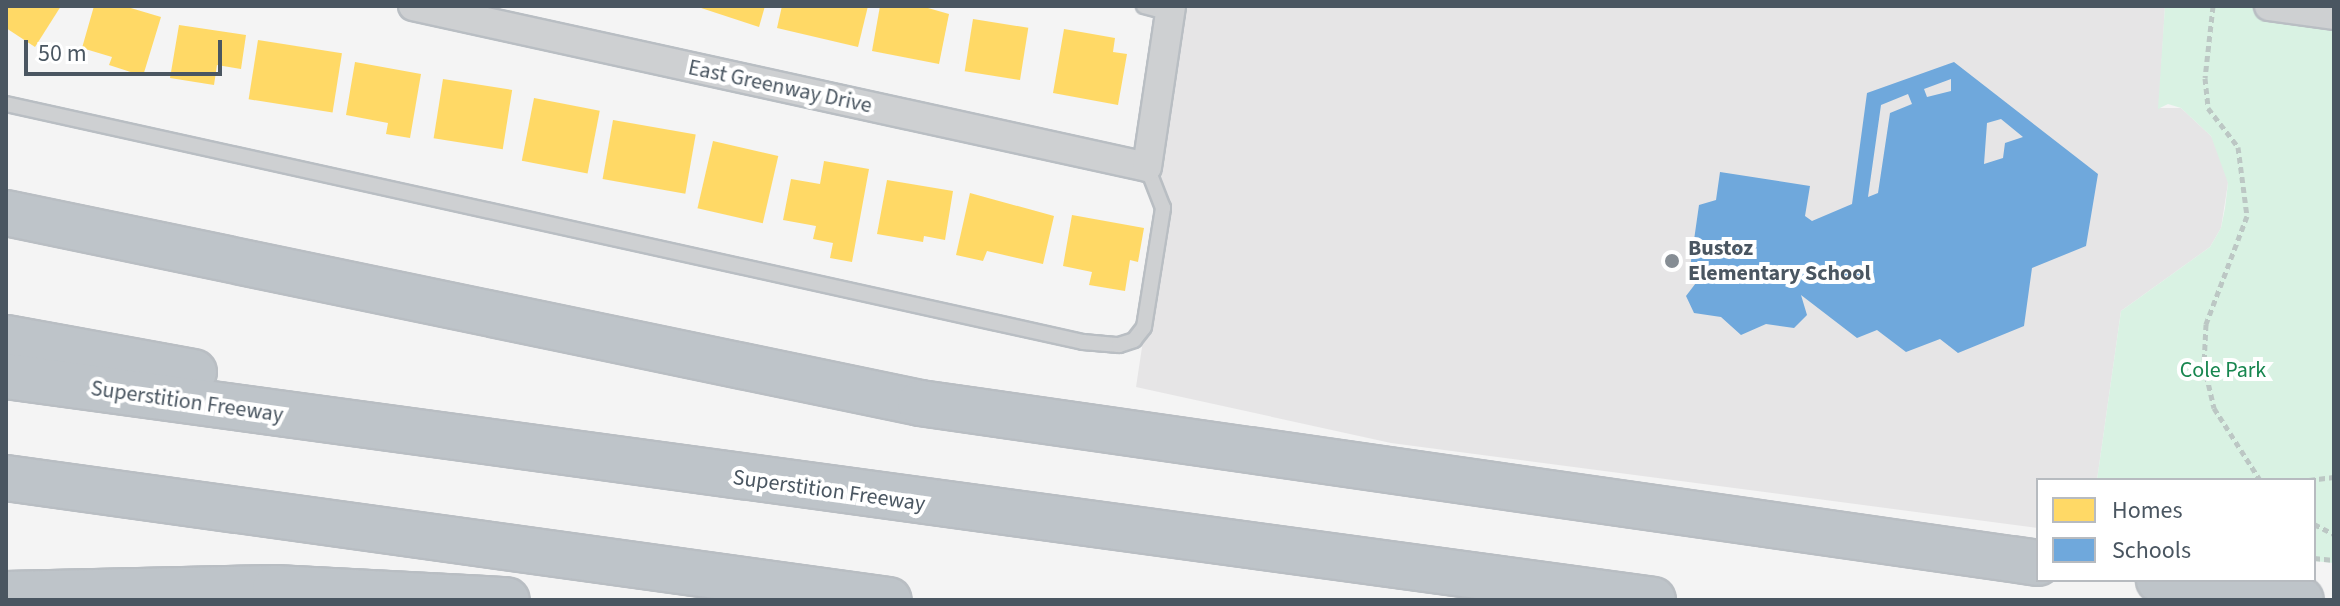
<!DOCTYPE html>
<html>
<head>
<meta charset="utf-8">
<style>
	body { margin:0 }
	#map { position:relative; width:2340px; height:606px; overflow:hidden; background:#f4f4f4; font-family:"Source Sans 3",sans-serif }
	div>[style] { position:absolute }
	.education>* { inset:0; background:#e6e5e6 }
	.green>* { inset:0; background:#d9f2e3 }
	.homes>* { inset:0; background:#ffd966; transform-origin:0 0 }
	.schools>* { inset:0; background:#6fa8dc }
	.path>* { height:5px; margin-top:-2.5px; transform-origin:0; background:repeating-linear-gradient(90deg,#bcc7c4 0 6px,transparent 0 10px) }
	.roads { filter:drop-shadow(2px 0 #b9bec3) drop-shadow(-2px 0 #b9bec3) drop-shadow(0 2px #b9bec3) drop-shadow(0 -2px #b9bec3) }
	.service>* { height:14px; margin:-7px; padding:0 7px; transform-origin:7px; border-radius:7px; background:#ced0d2 }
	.minor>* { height:28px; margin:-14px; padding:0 14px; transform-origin:14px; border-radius:14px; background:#ced0d2 }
	.motorway>* { height:44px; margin:-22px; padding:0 22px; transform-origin:22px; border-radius:22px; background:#bec4c9 }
	.dots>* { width:22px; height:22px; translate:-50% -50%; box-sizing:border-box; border:4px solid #fff; border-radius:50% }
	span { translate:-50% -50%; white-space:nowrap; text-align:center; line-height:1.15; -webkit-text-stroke:8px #fff; paint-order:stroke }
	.street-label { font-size:22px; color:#4a5661 }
	.poi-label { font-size:22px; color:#4a5661; font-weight:700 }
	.left { translate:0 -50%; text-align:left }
	.park-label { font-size:22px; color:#17864f }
	.frame { position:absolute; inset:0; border:8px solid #4a5661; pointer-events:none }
	.legend { position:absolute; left:2036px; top:478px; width:280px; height:104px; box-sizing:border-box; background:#fff; border:2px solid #b7bbc0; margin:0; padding:10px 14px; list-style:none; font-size:24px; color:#4a5661 }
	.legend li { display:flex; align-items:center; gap:16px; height:40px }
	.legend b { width:40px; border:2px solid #b7bbc0 }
	.scale { position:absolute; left:24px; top:40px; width:198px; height:36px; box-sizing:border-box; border:4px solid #4a5661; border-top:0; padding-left:10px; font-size:24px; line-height:28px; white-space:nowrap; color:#4a5661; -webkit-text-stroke:6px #fff; paint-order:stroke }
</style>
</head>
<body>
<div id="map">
	<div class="education">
		<i style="clip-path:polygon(1171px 6px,2165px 6px,2159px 108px,2181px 108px,2211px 136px,2224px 159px,2228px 183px,2221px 228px,2210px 247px,2121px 311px,2097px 480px,2038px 480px,2038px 528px,1391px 443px,1136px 387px,1163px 208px,1147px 167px)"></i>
	</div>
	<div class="green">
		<i style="clip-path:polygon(2165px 6px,2269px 6px,2334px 15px,2334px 563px,2314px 561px,2314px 480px,2097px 480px,2121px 311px,2210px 247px,2221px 228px,2225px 208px,2228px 183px,2211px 136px,2181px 108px,2168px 104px,2158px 109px)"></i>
	</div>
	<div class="homes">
		<i style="clip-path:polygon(6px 6px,61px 6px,35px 47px,6px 28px)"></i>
		<i style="clip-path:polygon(94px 6px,124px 6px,161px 17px,143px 76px,109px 65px,112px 57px,82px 48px)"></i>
		<i style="clip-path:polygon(695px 6px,765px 6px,759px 27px)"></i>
		<i style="clip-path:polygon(782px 6px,868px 6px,858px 47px,777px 28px)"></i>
		<i style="clip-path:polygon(880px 6px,921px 6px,949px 14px,939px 64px,872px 51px)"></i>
		<i style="left:973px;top:19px;width:56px;height:53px;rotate:9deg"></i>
		<i style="clip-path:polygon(179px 25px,246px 35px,241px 69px,217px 65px,214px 85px,170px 78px)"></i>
		<i style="clip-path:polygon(1064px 29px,1115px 38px,1113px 52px,1127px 54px,1118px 105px,1053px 93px)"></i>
		<i style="left:258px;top:40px;width:85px;height:60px;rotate:9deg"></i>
		<i style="clip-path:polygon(355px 62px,421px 74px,410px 138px,386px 134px,388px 123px,346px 115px)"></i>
		<i style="left:443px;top:79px;width:70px;height:60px;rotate:9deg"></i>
		<i style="left:534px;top:98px;width:67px;height:64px;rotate:11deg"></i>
		<i style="left:613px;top:120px;width:84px;height:60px;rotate:10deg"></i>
		<i style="left:713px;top:141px;width:67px;height:69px;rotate:13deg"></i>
		<i style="clip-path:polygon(824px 161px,869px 169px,852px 262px,830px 258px,833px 243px,813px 239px,816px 226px,783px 220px,791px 179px,820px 184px)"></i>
		<i style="clip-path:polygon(887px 180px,953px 191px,945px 240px,924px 236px,923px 242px,877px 234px)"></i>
		<i style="clip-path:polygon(970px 193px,1054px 216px,1043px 264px,987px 251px,983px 261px,956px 255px)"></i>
		<i style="clip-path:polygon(1072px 215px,1144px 228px,1138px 262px,1130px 260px,1125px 291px,1089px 285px,1092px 272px,1063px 266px)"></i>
	</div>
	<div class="schools">
		<i style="clip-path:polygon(evenodd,1954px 62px,2098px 174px,2086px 246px,2032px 268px,2024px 326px,1958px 353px,1940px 339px,1906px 352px,1877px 330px,1857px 338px,1801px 295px,1807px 315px,1794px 328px,1766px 324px,1741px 335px,1721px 317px,1694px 313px,1686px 296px,1705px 271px,1690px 268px,1699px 205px,1716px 200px,1720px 172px,1810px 186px,1805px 216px,1812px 221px,1852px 204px,1867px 93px,1954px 62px,1951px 79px,1951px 91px,1927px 97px,1924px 89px,1951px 79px,1954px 62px,1908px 94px,1912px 104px,1890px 113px,1878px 193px,1868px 197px,1881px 105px,1908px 94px,1954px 62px,2001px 119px,2023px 137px,2005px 143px,2003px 158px,1984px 164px,1987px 123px,2001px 119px)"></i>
	</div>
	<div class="path">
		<i style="left:2213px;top:6px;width:72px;rotate:96.3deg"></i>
		<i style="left:2205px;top:78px;width:30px;rotate:84deg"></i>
		<i style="left:2208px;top:108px;width:49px;rotate:52.4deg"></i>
		<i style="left:2238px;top:147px;width:70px;rotate:82.6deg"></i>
		<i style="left:2247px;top:216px;width:116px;rotate:110.8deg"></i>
		<i style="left:2206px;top:324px;width:41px;rotate:92.8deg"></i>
		<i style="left:2204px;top:365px;width:44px;rotate:76.9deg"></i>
		<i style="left:2214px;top:408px;width:85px;rotate:57.4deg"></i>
		<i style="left:2309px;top:480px;width:25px;rotate:-7deg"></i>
		<i style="left:2314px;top:524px;width:22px;rotate:27deg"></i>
		<i style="left:2314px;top:558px;width:20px;rotate:6deg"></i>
	</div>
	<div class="roads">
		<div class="service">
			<i style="left:1144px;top:6px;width:27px;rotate:15deg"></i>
			<i style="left:6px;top:104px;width:1103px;rotate:12.46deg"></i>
			<i style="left:1083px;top:342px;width:36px;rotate:5deg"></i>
			<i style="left:1119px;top:345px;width:16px;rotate:-18deg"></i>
			<i style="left:1134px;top:340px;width:16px;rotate:-52deg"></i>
			<i style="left:1144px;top:327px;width:121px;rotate:-80.9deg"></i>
			<i style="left:1163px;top:208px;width:44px;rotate:-111.3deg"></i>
		</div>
		<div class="minor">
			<i style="left:413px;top:6px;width:751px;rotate:12.37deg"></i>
			<i style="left:1147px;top:167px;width:163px;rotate:-81.5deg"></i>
			<i style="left:2269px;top:6px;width:66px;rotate:7.9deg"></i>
		</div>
		<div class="motorway">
			<i style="left:6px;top:213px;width:934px;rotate:11.74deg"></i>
			<i style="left:920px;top:403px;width:1129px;rotate:8.14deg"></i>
			<i style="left:6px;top:338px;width:191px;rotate:10.3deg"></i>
			<i style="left:6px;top:376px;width:1662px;rotate:7.74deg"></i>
			<i style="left:6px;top:478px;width:891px;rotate:7.87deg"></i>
			<i style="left:2159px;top:580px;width:143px;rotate:8deg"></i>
			<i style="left:6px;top:594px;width:269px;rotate:-1.3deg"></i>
			<i style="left:275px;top:588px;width:232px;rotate:3deg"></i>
		</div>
	</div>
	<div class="dots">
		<i style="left:1672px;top:261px;background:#868d94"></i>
	</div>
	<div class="street-label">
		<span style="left:780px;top:87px;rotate:12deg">East Greenway Drive</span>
		<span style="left:187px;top:402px;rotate:8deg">Superstition Freeway</span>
		<span style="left:829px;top:491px;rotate:8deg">Superstition Freeway</span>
	</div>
	<div class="poi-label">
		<span class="left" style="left:1688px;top:261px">Bustoz<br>Elementary School</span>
	</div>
	<div class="park-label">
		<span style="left:2223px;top:371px">Cole Park</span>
	</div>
	<div class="frame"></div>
	<ul class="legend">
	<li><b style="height:22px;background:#ffd966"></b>Homes</li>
	<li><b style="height:22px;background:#6fa8dc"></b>Schools</li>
	</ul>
	<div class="scale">50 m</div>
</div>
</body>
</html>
